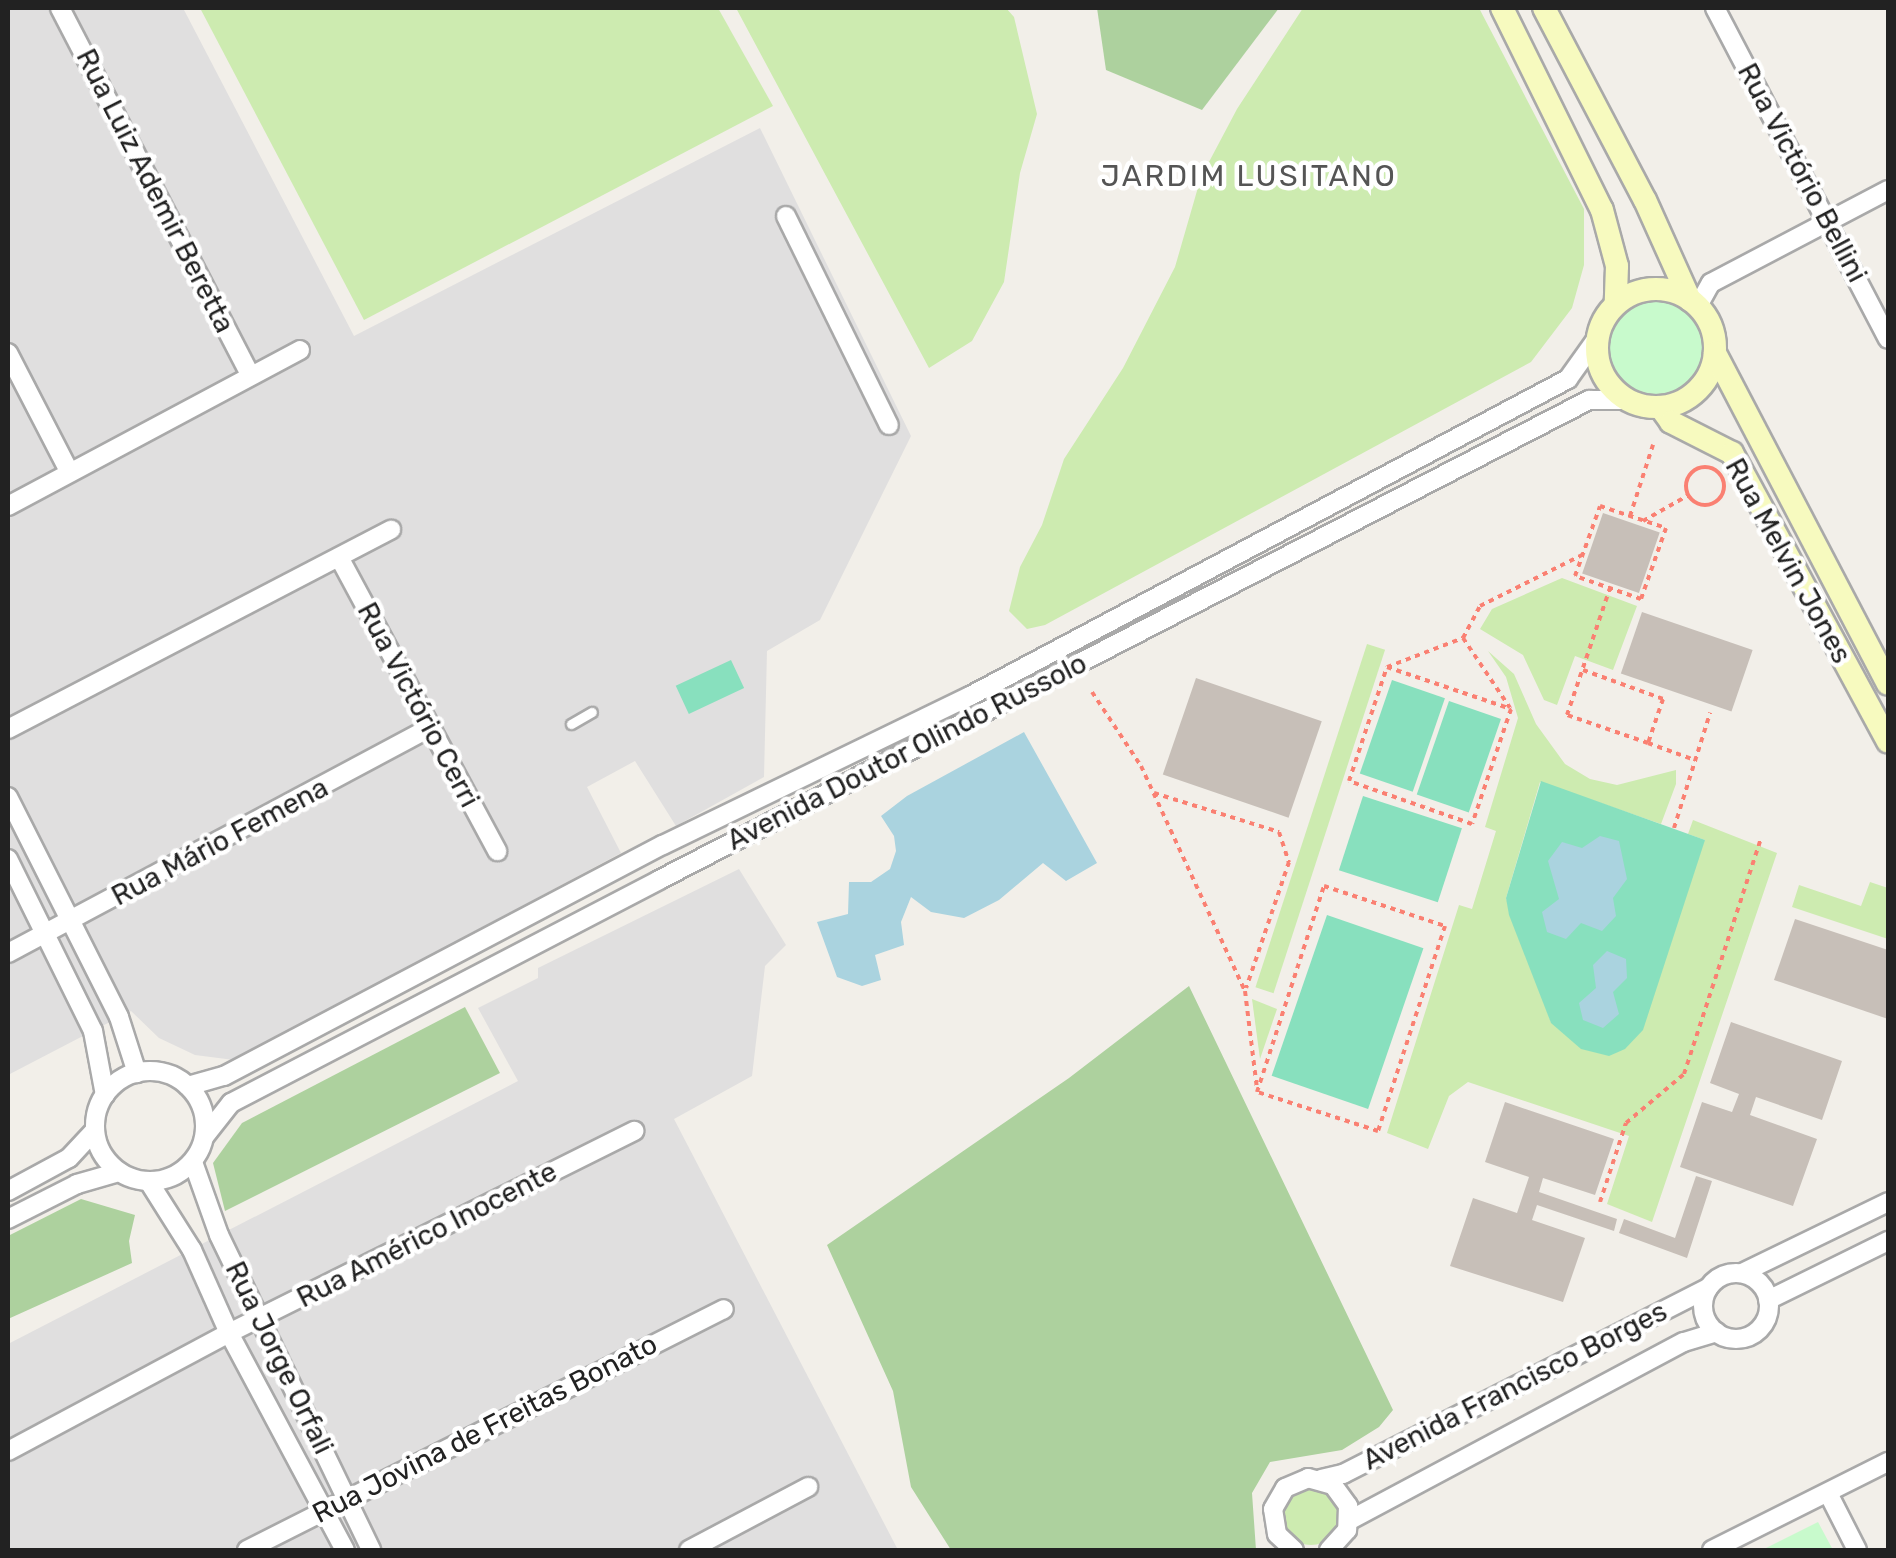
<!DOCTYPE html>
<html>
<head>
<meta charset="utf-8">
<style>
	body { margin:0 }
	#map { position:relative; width:1896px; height:1558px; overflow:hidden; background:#f2efe9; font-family:Rubik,sans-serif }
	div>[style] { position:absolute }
	.residential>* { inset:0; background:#e0dfdf }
	.grass>* { inset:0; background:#cdebb0; transform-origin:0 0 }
	.round { border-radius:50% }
	.forest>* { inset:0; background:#add19e }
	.park>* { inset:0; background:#c8facc }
	.pitch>* { inset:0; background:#88e0be; transform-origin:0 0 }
	.water>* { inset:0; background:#aad3df }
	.building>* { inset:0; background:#c7bfb8; transform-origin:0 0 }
	.path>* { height:4px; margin-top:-2px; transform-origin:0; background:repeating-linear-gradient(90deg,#fa8072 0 5px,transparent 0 10px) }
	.path>.ring { margin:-2px; padding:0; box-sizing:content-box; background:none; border:4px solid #fa8072; border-radius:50% }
	.roads { filter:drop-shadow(2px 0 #a9a9a9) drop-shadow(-2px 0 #a9a9a9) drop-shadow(0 2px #a9a9a9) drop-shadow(0 -2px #a9a9a9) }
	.lane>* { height:9px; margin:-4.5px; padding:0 4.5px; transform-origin:4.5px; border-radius:4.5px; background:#fff }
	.street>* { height:18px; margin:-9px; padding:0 9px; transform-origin:9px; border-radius:9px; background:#fff }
	.street>.ring { margin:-9px; padding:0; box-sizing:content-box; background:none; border:18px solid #fff; border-radius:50% }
	.secondary>* { height:22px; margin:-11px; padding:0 11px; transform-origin:11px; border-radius:11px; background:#f7fabf }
	.secondary>.ring { margin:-11px; padding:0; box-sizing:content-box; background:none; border:22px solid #f7fabf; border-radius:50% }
	span { translate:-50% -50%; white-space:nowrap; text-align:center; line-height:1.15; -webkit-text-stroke:9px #fff; paint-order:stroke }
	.street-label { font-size:28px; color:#222 }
	.neighbourhood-label { font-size:30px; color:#555; letter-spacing:2.5px }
	.frame { position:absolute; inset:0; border:10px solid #222; pointer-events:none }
</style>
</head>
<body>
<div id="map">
	<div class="residential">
		<i style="clip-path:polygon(8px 8px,183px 8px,354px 336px,760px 128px,911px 436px,820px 620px,767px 651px,764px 777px,676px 826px,635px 761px,587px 787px,621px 853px,234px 1060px,195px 1055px,159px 1038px,131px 1011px,8px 1075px)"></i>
		<i style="clip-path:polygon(739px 869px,786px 945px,765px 966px,752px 1076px,674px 1119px,898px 1550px,8px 1550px,8px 1344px,518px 1081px,478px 1008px,538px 978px,538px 968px)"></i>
	</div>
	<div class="grass">
		<i style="clip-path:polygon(200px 8px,718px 8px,773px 106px,364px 320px)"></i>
		<i style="clip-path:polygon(736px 8px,1006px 8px,1014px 17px,1037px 114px,1020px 173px,1004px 282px,972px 341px,929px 368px)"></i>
		<i style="clip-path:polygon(1303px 8px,1479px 8px,1584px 209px,1584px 265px,1572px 308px,1531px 362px,1045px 625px,1027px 629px,1009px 611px,1020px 567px,1042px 525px,1064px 459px,1123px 368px,1175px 267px,1201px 177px,1237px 109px)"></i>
		<i style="clip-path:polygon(1562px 578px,1637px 606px,1613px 670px,1575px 656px,1557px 705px,1544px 700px,1523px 655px,1480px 629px,1492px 609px)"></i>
		<i style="left:1367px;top:644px;width:19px;height:361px;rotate:18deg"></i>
		<i style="clip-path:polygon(1488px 651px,1514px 674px,1536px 724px,1565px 764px,1590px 779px,1617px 785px,1676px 770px,1676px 784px,1661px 824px,1540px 782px,1506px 898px,1551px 1022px,1705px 840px,1688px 834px,1693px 820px,1777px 853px,1652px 1222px,1607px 1204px,1629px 1136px,1468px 1082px,1449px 1096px,1428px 1149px,1387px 1133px,1459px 905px,1472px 909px,1496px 831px,1485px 827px,1518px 718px,1506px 677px)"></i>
		<i style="clip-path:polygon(1870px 882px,1888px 888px,1888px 939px,1792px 907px,1799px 885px,1861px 906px)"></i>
		<i style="clip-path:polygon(1252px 999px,1277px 1009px,1260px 1059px)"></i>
		<i class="round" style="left:1282px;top:1487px;width:58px;height:58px"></i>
	</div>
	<div class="forest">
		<i style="clip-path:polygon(1097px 8px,1279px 8px,1202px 110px,1106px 70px)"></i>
		<i style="clip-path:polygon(1189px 986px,1393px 1410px,1379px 1427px,1342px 1450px,1270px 1462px,1252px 1493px,1256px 1550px,951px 1550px,911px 1487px,893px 1391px,827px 1245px,1069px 1078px)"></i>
		<i style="clip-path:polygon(465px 1007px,500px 1073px,225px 1211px,213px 1163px,242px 1123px)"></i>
		<i style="clip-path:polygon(81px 1199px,135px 1215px,129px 1241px,132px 1263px,8px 1319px,8px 1236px)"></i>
	</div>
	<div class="park">
		<i class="round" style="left:1606px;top:298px;width:100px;height:100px"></i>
		<i style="clip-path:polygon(1818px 1522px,1833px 1550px,1762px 1550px)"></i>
	</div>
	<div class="pitch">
		<i style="left:731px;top:660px;width:31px;height:61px;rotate:65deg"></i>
		<i style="left:1392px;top:680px;width:56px;height:99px;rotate:19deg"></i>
		<i style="left:1449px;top:701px;width:55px;height:99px;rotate:19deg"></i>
		<i style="clip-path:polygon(1541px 781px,1705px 840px,1643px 1030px,1625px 1049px,1609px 1056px,1581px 1049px,1551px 1023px,1509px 915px,1506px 898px)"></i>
		<i style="left:1363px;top:796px;width:104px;height:78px;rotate:18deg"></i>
		<i style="left:1327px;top:915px;width:102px;height:170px;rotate:19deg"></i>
	</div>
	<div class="water">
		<i style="clip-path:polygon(1024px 732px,1097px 863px,1066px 881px,1043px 863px,999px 900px,964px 918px,931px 912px,911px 897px,901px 922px,904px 945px,875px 955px,881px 980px,862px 986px,837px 977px,817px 922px,848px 914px,849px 882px,871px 882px,890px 869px,896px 851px,894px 836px,881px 816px,907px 796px)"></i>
		<i style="clip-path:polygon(1600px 836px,1619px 841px,1627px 879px,1613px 898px,1616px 916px,1602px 931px,1581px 923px,1566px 939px,1547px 932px,1542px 912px,1559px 899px,1548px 861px,1562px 842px,1582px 848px)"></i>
		<i style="clip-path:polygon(1607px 951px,1626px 959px,1627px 978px,1613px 992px,1619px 1014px,1603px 1028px,1583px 1020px,1579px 1003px,1596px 988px,1593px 965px)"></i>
	</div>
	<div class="building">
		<i style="left:1603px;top:513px;width:60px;height:64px;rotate:19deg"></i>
		<i style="left:1642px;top:612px;width:117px;height:65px;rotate:19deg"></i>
		<i style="left:1196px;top:678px;width:133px;height:102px;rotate:19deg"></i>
		<i style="clip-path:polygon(1795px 919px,1888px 950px,1888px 1019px,1774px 980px)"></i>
		<i style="clip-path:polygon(1731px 1022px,1842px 1061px,1822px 1120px,1756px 1097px,1750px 1115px,1817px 1139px,1793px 1206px,1680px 1167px,1702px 1102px,1732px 1112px,1739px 1094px,1710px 1083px)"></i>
		<i style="clip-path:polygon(1505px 1102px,1614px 1139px,1595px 1195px,1543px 1178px,1539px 1192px,1617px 1219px,1614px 1231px,1537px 1205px,1532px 1220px,1585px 1238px,1563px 1302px,1450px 1266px,1473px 1198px,1517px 1213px,1529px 1177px,1485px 1162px)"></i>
		<i style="clip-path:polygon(1696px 1176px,1712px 1181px,1687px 1258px,1619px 1233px,1624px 1219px,1675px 1238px)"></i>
	</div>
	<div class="path">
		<i class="ring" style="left:1686px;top:467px;width:34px;height:34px"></i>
		<i style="left:1600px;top:506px;width:70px;rotate:18.4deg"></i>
		<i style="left:1666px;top:528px;width:75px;rotate:109.4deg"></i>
		<i style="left:1641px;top:599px;width:70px;rotate:-160.8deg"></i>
		<i style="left:1575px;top:576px;width:74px;rotate:-70.3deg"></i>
		<i style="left:1630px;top:516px;width:75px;rotate:-72.1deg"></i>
		<i style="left:1643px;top:521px;width:51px;rotate:-29.6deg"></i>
		<i style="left:1463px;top:638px;width:36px;rotate:-62deg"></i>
		<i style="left:1480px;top:606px;width:114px;rotate:-26.6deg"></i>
		<i style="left:1387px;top:667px;width:131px;rotate:18.7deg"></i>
		<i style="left:1511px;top:709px;width:121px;rotate:108.7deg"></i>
		<i style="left:1472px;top:824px;width:130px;rotate:-160.7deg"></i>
		<i style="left:1349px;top:781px;width:120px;rotate:-71.6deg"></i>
		<i style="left:1387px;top:667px;width:81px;rotate:-20.9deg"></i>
		<i style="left:1463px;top:638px;width:84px;rotate:56.1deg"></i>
		<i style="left:1583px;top:670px;width:85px;rotate:19.9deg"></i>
		<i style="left:1663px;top:699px;width:46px;rotate:108.8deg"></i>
		<i style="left:1648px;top:743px;width:86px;rotate:-160.9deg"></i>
		<i style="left:1567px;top:715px;width:134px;rotate:-71.3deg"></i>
		<i style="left:1092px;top:692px;width:89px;rotate:56.5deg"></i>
		<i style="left:1141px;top:766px;width:248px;rotate:65.2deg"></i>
		<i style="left:1245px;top:991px;width:99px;rotate:83deg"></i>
		<i style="left:1648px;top:743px;width:50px;rotate:19.9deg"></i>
		<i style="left:1154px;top:793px;width:131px;rotate:17.3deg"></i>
		<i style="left:1279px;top:832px;width:32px;rotate:72deg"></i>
		<i style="left:1289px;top:862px;width:133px;rotate:108.8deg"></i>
		<i style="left:1674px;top:828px;width:121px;rotate:-72.6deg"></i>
		<i style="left:1324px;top:886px;width:127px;rotate:18.3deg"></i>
		<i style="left:1445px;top:926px;width:216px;rotate:108.1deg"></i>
		<i style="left:1378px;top:1131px;width:127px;rotate:-162.1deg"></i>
		<i style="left:1257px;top:1092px;width:217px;rotate:-72deg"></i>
		<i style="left:1600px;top:1202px;width:83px;rotate:-71.8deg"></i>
		<i style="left:1626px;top:1123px;width:76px;rotate:-40.2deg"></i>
		<i style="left:1684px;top:1074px;width:247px;rotate:-71.9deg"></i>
	</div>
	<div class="roads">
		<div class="lane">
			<i style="left:571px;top:724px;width:24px;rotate:-30deg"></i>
		</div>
		<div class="street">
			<i style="left:60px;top:8px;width:413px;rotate:62.6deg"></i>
			<i style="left:1715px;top:8px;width:373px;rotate:62.4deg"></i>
			<i style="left:786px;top:216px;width:233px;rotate:63.8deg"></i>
			<i style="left:1698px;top:306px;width:26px;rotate:-61deg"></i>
			<i style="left:1711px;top:283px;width:200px;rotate:-27.7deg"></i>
			<i style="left:8px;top:353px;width:133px;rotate:62.7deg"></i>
			<i style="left:8px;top:506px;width:331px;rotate:-28.1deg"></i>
			<i style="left:340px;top:559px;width:332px;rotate:61.7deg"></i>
			<i style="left:8px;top:729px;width:432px;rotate:-27.5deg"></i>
			<i style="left:8px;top:797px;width:246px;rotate:63.2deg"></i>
			<i style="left:119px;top:1017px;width:59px;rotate:72.2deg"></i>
			<i style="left:8px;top:859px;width:192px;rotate:63.7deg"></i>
			<i style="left:93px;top:1031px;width:65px;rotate:79.4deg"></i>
			<i style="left:8px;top:953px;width:480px;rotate:-28.1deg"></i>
			<i class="ring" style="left:95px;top:1071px;width:92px;height:92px"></i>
			<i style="left:188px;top:1086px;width:37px;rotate:-16deg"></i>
			<i style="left:224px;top:1076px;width:496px;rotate:-27.8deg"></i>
			<i style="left:663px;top:845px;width:341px;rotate:-25.9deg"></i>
			<i style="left:970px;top:696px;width:677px;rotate:-27.93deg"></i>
			<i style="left:1568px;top:379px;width:52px;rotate:-54.5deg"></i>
			<i style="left:205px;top:1136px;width:42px;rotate:-51.8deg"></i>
			<i style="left:231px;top:1103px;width:483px;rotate:-27.5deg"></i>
			<i style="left:659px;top:880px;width:1047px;rotate:-27.3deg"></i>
			<i style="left:1589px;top:400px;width:37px"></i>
			<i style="left:193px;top:1162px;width:77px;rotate:70.4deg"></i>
			<i style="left:219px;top:1235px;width:350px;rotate:64.2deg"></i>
			<i style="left:149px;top:1182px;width:80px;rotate:57.7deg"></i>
			<i style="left:192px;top:1250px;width:91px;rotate:66deg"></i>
			<i style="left:229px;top:1333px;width:246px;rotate:61.9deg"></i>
			<i style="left:8px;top:1191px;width:69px;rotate:-28.4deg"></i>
			<i style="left:69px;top:1158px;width:38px;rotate:-47deg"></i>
			<i style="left:8px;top:1219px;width:77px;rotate:-26.9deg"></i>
			<i style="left:77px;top:1184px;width:44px;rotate:-15.9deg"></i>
			<i style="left:1742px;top:1273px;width:162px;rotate:-25.9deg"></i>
			<i class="ring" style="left:1703px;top:1273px;width:48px;height:48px"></i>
			<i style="left:1768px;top:1300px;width:134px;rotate:-26.2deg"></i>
			<i style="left:8px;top:1451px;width:251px;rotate:-28.1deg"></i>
			<i style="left:229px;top:1333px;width:453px;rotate:-26.5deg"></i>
			<i style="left:1321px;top:1479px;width:23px;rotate:-13deg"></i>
			<i style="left:1343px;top:1474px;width:410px;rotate:-27deg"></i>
			<i style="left:1828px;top:1493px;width:64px;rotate:63deg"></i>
			<i style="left:1350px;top:1520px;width:378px;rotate:-28.1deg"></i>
			<i style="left:1684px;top:1342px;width:34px;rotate:-17deg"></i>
			<i style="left:247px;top:1550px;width:534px;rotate:-26.8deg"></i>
			<i style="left:689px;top:1550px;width:135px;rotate:-27.9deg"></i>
			<i style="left:1294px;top:1550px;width:23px;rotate:-137deg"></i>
			<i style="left:1277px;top:1534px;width:25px;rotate:-99deg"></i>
			<i style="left:1273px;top:1509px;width:24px;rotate:-60deg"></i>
			<i style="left:1285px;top:1488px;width:25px;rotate:-23deg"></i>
			<i style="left:1308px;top:1478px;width:26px;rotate:16deg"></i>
			<i style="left:1333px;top:1485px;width:26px;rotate:54deg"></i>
			<i style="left:1348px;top:1506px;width:24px;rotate:92deg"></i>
			<i style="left:1347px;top:1530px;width:27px;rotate:132deg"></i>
			<i style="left:1712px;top:1550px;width:197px;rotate:-26.6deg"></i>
		</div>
		<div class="secondary">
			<i style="left:1502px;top:8px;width:225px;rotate:63.7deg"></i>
			<i style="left:1602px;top:210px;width:58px;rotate:75deg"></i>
			<i style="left:1617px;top:266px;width:38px;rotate:92deg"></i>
			<i style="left:1544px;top:8px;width:217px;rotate:62.3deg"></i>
			<i style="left:1645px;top:200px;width:110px;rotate:65.8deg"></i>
			<i class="ring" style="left:1597px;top:289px;width:96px;height:96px"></i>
			<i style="left:1715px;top:353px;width:373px;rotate:62.4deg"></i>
			<i style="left:1661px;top:408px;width:17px;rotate:54deg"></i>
			<i style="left:1671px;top:422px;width:68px;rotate:26.9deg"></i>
			<i style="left:1732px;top:453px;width:328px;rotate:61.6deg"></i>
		</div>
	</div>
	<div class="street-label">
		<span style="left:1802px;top:173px;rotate:62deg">Rua Victório Bellini</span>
		<span style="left:155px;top:191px;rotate:63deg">Rua Luiz Ademir Beretta</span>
		<span style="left:1788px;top:561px;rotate:61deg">Rua Melvin Jones</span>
		<span style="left:418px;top:705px;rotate:62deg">Rua Victório Cerri</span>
		<span style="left:907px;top:752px;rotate:-27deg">Avenida Doutor Olindo Russolo</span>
		<span style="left:220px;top:842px;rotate:-28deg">Rua Mário Femena</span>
		<span style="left:427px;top:1235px;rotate:-27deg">Rua Américo Inocente</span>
		<span style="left:279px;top:1358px;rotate:64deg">Rua Jorge Orfali</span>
		<span style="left:1515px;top:1386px;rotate:-27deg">Avenida Francisco Borges</span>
		<span style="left:485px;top:1429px;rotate:-27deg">Rua Jovina de Freitas Bonato</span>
	</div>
	<div class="neighbourhood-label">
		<span style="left:1249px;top:176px">JARDIM LUSITANO</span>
	</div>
	<div class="frame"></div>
</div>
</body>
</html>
